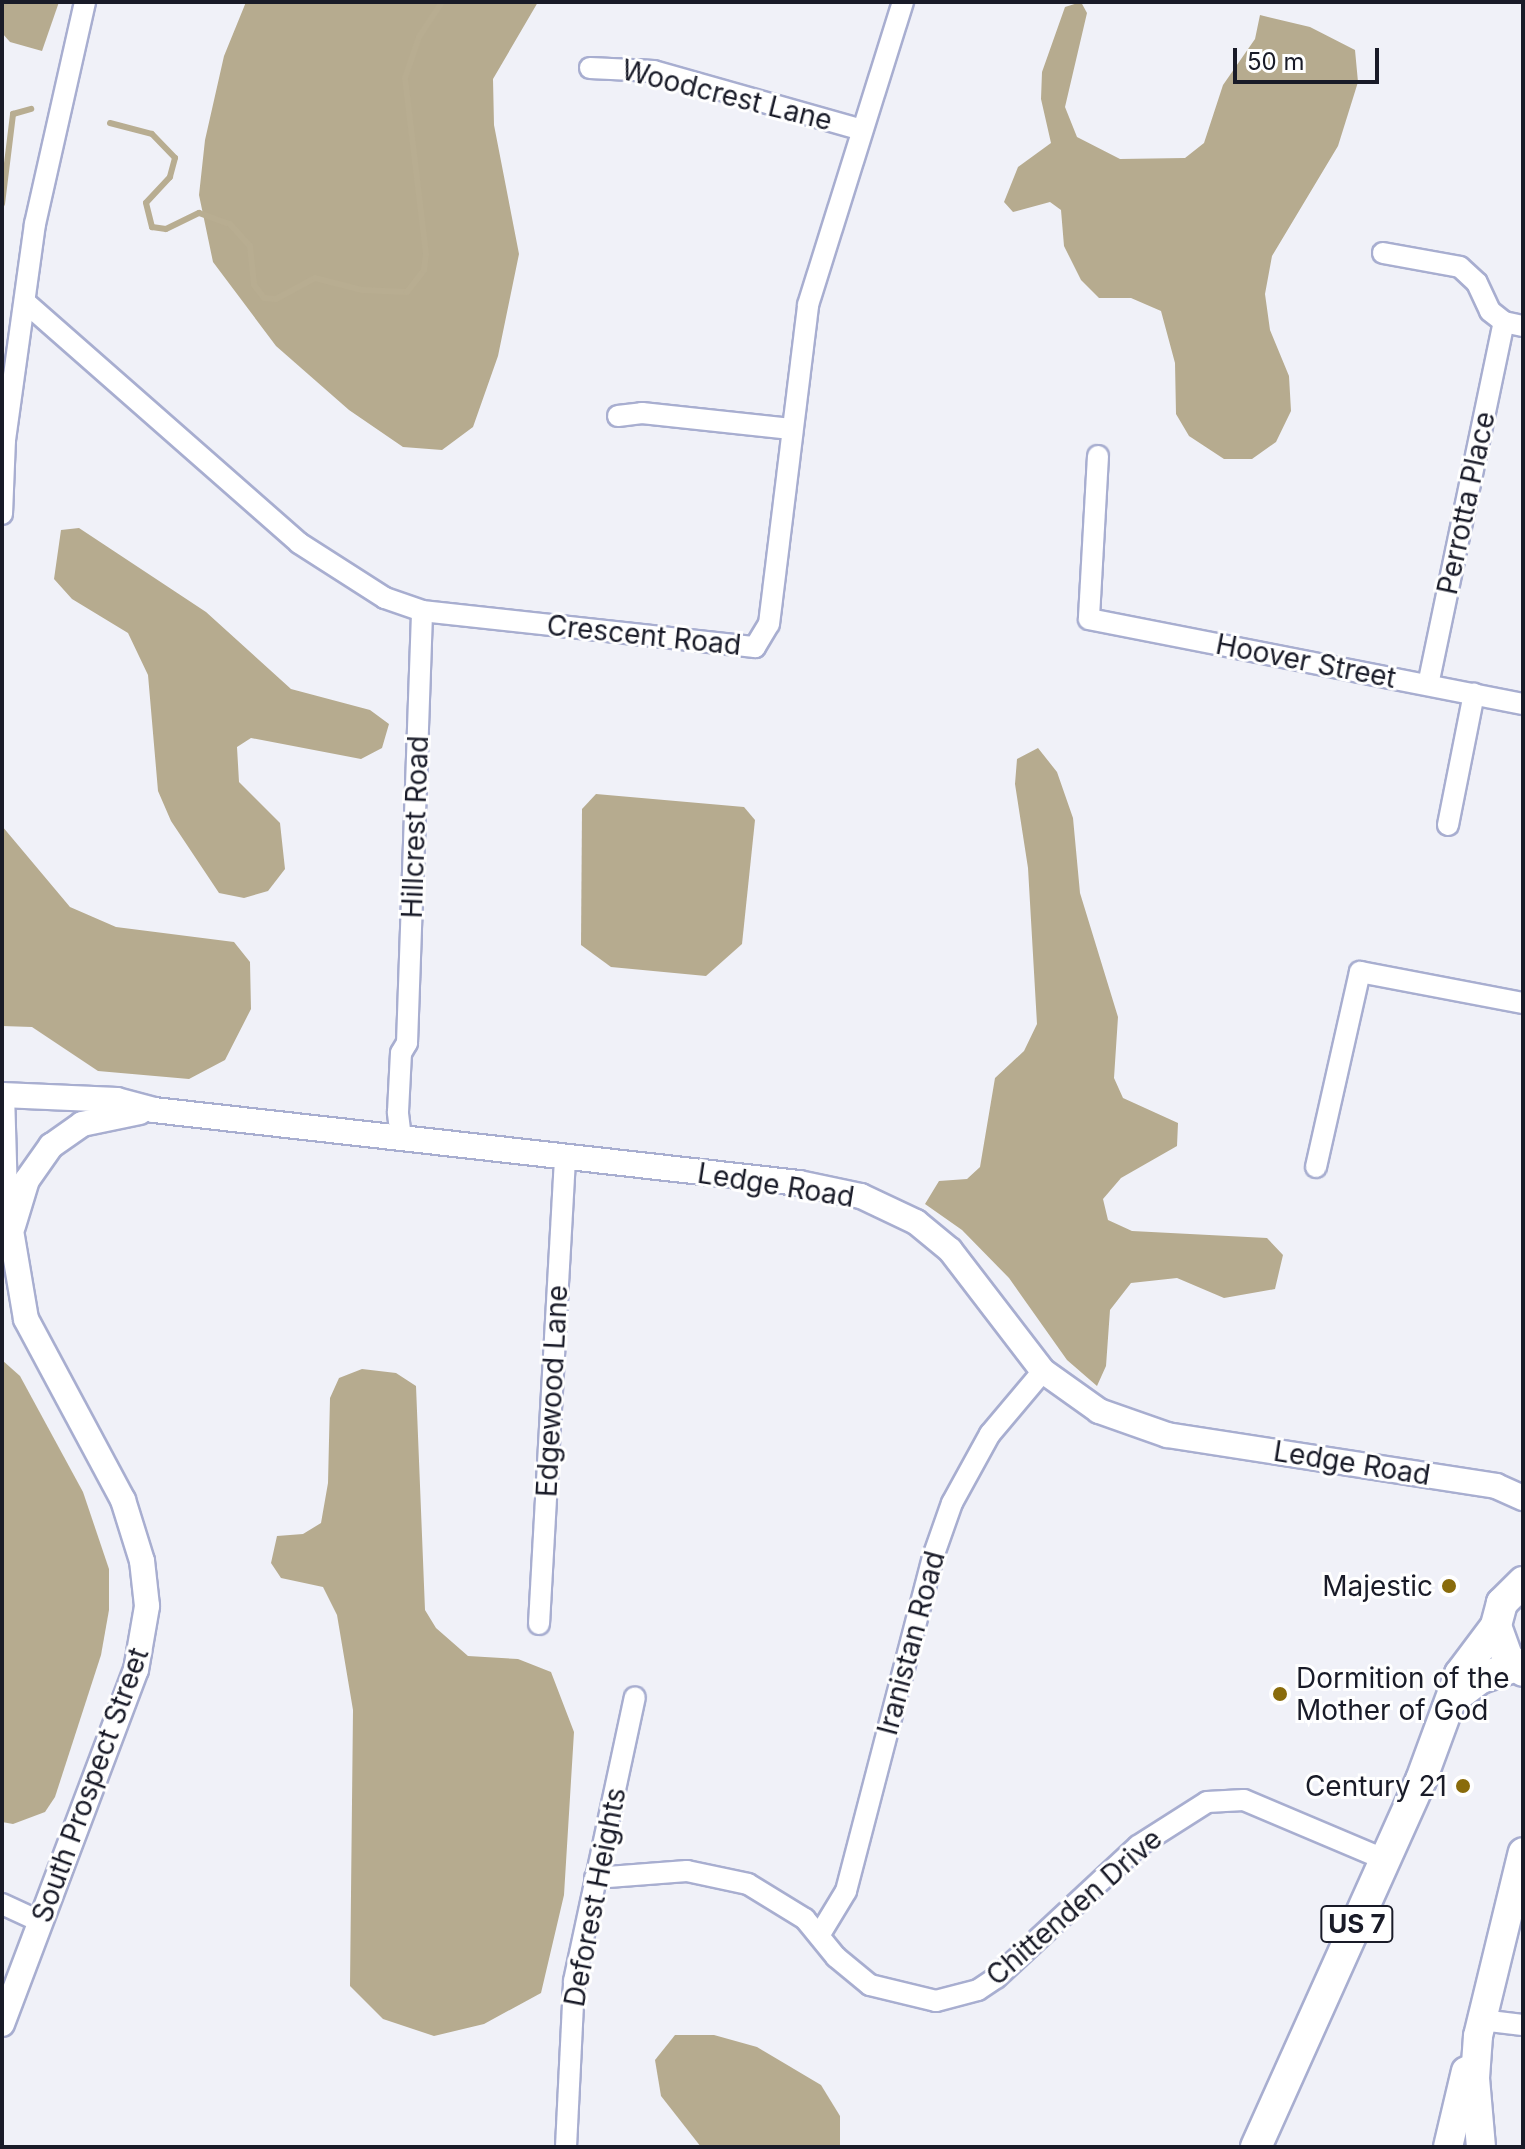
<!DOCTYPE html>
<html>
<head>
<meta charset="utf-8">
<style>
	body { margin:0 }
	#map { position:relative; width:1525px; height:2149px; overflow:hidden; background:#f0f1f8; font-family:Inter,sans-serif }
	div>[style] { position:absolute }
	.forest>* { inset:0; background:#b6ab8f }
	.stream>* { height:6px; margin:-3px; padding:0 3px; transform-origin:3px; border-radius:3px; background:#b8ad91 }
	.roads { filter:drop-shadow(2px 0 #a8aed0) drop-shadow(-2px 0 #a8aed0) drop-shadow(0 2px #a8aed0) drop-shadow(0 -2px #a8aed0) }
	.minor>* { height:20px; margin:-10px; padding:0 10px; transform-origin:10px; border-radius:10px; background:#fff }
	.tertiary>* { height:24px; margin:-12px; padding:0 12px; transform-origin:12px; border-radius:12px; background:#fff }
	.secondary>* { height:28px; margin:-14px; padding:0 14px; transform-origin:14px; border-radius:14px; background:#fff }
	.primary>* { height:30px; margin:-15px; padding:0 15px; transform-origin:15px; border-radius:15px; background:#fff }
	.dots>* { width:22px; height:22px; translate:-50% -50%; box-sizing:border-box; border:4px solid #fff; border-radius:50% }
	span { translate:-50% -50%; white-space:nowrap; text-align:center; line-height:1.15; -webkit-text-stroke:6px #fff; paint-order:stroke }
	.shield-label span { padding:2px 6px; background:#fff; border:2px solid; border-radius:6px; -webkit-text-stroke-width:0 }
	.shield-label { font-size:26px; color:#191b28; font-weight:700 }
	.street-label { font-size:28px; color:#191b28 }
	.poi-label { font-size:28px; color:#191b28 }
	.right { translate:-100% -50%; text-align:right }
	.left { translate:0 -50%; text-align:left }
	.frame { position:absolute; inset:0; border:4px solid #191b28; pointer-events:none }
	.scale { position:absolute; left:1233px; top:48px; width:146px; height:36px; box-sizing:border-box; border:4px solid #191b28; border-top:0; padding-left:10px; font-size:24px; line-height:28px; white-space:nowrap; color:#191b28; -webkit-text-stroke:6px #fff; paint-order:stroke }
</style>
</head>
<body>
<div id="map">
	<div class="forest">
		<i style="clip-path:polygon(2px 2px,59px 2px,42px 51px,10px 42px,2px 33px)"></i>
		<i style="clip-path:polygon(246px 2px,538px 2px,493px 79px,494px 125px,519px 254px,498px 356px,473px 427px,442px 450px,403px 447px,349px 410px,276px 346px,213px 262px,199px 195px,205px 140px,224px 56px)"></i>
		<i style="clip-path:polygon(1081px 2px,1087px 13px,1065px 107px,1077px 137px,1120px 159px,1185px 158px,1204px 143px,1223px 85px,1255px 39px,1260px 15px,1310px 27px,1355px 50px,1358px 82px,1338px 146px,1272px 256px,1265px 294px,1270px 330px,1289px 376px,1291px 411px,1276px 442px,1252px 459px,1224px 459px,1189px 436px,1176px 414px,1175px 363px,1161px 311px,1131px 298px,1099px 298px,1081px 280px,1064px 246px,1061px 210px,1050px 202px,1013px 212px,1004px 202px,1018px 167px,1051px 143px,1041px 99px,1042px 72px,1065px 7px)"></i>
		<i style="clip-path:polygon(79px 528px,206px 612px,291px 689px,370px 710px,389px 724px,382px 748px,361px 759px,251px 738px,237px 747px,239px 782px,280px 823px,285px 869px,268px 891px,244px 898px,219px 893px,171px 821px,158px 791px,148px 675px,128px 633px,72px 599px,54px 579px,61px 530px)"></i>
		<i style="clip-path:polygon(1038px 748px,1057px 772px,1073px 818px,1080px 893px,1118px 1017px,1114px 1078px,1123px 1098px,1178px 1123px,1177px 1146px,1121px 1178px,1103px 1199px,1108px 1220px,1132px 1231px,1267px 1238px,1283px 1255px,1275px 1289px,1224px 1298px,1177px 1278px,1131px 1283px,1110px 1310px,1106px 1366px,1097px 1386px,1067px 1360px,1009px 1278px,962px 1230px,925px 1204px,939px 1181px,967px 1179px,980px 1167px,995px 1078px,1024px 1051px,1037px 1024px,1028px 868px,1015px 784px,1017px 759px)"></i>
		<i style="clip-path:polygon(596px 794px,744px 807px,755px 820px,742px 944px,706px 976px,611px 967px,581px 945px,582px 809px)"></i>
		<i style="clip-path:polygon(2px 826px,70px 907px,116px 927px,234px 942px,250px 962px,251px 1009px,225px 1060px,189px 1079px,98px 1071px,32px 1027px,2px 1026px)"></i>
		<i style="clip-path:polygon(2px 1360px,20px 1376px,83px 1492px,109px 1569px,109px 1610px,101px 1655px,55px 1797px,45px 1812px,13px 1824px,2px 1822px)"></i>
		<i style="clip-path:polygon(362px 1369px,396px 1373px,416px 1386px,425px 1610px,436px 1628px,468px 1656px,518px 1659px,551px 1672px,574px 1732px,564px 1895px,541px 1993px,484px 2024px,434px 2036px,383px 2019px,350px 1986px,353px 1710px,337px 1615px,323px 1587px,281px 1578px,271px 1563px,277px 1536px,303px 1534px,321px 1523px,328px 1483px,330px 1398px,339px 1378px)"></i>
		<i style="clip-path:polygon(675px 2035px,714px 2035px,757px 2047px,821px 2085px,840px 2116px,840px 2147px,701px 2147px,661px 2096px,655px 2060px)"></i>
	</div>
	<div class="stream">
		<i style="left:110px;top:123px;width:43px;rotate:14.7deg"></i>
		<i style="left:152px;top:134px;width:33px;rotate:46deg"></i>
		<i style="left:175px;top:158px;width:20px;rotate:105deg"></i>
		<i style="left:170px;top:177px;width:35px;rotate:133deg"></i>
		<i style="left:146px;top:203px;width:25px;rotate:76deg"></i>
		<i style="left:152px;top:227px;width:14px;rotate:8deg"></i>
		<i style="left:166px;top:229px;width:37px;rotate:-26deg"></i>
		<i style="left:199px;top:213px;width:33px;rotate:20deg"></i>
		<i style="left:230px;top:224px;width:30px;rotate:48deg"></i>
		<i style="left:250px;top:246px;width:39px;rotate:84deg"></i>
		<i style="left:254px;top:285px;width:16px;rotate:52deg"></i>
		<i style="left:264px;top:298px;width:12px;rotate:5deg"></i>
		<i style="left:276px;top:299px;width:44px;rotate:-28.3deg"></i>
		<i style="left:315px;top:278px;width:49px;rotate:14.3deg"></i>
		<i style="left:362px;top:290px;width:45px;rotate:2.5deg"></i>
		<i style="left:407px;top:292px;width:28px;rotate:-52deg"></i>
		<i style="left:424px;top:270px;width:16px;rotate:-83deg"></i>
		<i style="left:426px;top:254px;width:177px;rotate:-96.8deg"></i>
		<i style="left:405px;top:78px;width:43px;rotate:-71.1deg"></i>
		<i style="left:419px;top:37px;width:42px;rotate:-56.7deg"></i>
		<i style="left:2px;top:204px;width:91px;rotate:-83deg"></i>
		<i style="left:13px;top:114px;width:19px;rotate:-16deg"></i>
	</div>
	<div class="roads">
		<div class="minor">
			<i style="left:590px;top:68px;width:64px;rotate:2.7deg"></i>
			<i style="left:654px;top:71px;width:216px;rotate:15.8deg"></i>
			<i style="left:1383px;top:253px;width:78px;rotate:10.3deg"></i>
			<i style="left:1460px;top:267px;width:23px;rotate:43deg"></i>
			<i style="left:1477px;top:283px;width:31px;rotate:65deg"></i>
			<i style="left:1490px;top:311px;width:18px;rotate:38deg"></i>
			<i style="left:1504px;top:322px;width:19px;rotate:12deg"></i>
			<i style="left:25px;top:302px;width:365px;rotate:41.3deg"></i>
			<i style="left:299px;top:543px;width:102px;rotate:32.6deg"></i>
			<i style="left:385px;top:598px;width:39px;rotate:19deg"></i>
			<i style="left:422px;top:611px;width:335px;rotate:6.2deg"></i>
			<i style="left:755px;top:647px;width:27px;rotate:-59deg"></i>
			<i style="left:769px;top:624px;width:321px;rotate:-83deg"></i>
			<i style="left:808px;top:305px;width:318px;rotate:-72.6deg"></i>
			<i style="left:618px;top:416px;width:24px;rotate:-7deg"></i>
			<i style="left:642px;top:413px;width:150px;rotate:6.1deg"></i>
			<i style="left:1098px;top:456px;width:163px;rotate:93.2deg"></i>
			<i style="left:1089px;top:619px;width:442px;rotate:11.1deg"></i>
			<i style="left:2px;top:514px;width:74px;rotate:-87.7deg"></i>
			<i style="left:5px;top:440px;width:218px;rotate:-82.1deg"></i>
			<i style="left:35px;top:224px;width:228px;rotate:-77.3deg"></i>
			<i style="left:1428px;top:685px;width:371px;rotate:-78.2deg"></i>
			<i style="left:1448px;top:825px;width:134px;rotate:-78.8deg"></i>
			<i style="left:401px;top:1138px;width:26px;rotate:-97deg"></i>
			<i style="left:398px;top:1112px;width:59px;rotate:-87.1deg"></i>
			<i style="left:401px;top:1053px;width:12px;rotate:-59deg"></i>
			<i style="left:407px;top:1043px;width:432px;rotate:-88deg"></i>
			<i style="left:1316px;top:1167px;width:200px;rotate:-77.3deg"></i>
			<i style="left:1360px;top:972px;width:166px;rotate:10.8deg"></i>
			<i style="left:539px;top:1624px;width:467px;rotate:-86.8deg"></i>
			<i style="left:595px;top:1878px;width:92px;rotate:-4.4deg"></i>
			<i style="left:687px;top:1871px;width:62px;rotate:12deg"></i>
			<i style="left:748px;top:1884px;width:67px;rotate:31.6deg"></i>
			<i style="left:805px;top:1919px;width:49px;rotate:50.8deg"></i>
			<i style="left:836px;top:1957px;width:44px;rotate:39.5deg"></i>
			<i style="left:870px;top:1985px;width:68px;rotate:13.6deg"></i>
			<i style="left:936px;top:2001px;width:43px;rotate:-14.7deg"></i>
			<i style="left:978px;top:1990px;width:22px;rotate:-34deg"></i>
			<i style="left:996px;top:1978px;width:194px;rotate:-42.9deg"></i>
			<i style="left:1138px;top:1846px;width:82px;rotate:-32.5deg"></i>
			<i style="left:1207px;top:1802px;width:37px;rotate:-3deg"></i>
			<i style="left:1244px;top:1800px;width:154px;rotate:22.9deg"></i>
			<i style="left:2px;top:1904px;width:43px;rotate:24.8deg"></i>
			<i style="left:820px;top:1934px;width:50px;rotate:-58.8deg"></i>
			<i style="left:846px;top:1891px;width:348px;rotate:-75.4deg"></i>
			<i style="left:934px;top:1554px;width:54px;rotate:-70.6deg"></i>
			<i style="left:952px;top:1503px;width:79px;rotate:-61.2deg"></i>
			<i style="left:990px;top:1434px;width:82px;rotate:-49.9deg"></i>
			<i style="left:1481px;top:2020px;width:42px;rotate:6.8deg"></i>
			<i style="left:566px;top:2147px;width:166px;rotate:-87.2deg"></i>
			<i style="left:574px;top:1981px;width:290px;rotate:-77.9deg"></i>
		</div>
		<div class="tertiary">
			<i style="left:13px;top:1226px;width:48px;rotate:-73.1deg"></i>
			<i style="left:27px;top:1180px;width:42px;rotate:-54.8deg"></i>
			<i style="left:51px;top:1146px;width:38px;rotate:-35deg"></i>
			<i style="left:82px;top:1124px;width:59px;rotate:-11.7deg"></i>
			<i style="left:2px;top:2024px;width:379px;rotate:-69.3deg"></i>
			<i style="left:136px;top:1670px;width:65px;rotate:-80.2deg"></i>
			<i style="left:147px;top:1606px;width:45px;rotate:-96.3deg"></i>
			<i style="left:142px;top:1561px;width:64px;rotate:-107.3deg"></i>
			<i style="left:123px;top:1500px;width:205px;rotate:-118.2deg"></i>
			<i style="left:26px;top:1319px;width:126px;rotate:-99.6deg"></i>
			<i style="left:5px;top:1195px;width:100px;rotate:-91.7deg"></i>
			<i style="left:2px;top:1095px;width:115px;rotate:2.5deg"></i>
			<i style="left:117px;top:1100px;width:38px;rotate:15deg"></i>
			<i style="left:154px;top:1110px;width:649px;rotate:6.46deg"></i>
			<i style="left:799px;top:1183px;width:63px;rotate:11.8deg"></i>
			<i style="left:861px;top:1196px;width:61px;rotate:25.3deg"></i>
			<i style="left:916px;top:1222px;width:44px;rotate:39.5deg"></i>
			<i style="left:950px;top:1250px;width:153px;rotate:52.5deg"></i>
			<i style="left:1043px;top:1371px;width:69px;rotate:35.5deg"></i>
			<i style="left:1099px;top:1411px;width:72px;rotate:19.4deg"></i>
			<i style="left:1167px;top:1435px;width:333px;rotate:8.8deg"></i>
			<i style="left:1496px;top:1486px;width:30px;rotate:24deg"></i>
		</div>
		<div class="secondary">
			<i style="left:1448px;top:2147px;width:78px;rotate:-76.7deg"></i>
			<i style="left:1481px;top:2147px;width:69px;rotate:-95deg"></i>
			<i style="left:1475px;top:2078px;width:42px;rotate:-85.9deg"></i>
			<i style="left:1478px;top:2036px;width:189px;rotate:-76.3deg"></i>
		</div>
		<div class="primary">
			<i style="left:1523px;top:1582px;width:30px;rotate:135deg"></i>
			<i style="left:1502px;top:1603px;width:24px;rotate:105deg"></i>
			<i style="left:1496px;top:1626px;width:33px;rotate:70deg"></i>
			<i style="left:1507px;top:1657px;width:21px;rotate:41deg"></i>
			<i style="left:1454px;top:1698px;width:34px;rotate:-37deg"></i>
			<i style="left:1481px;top:1678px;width:37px;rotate:-19deg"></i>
			<i style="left:1256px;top:2147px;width:402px;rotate:-65.8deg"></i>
			<i style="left:1421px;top:1780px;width:113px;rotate:-69.8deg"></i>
			<i style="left:1460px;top:1674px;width:60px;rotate:-53.1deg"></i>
		</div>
	</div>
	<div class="dots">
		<i style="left:1449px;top:1586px;background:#896b0b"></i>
		<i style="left:1280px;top:1694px;background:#896b0b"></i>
		<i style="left:1463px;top:1786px;background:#896b0b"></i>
	</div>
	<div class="shield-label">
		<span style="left:1357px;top:1924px">US 7</span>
	</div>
	<div class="street-label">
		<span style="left:727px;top:95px;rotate:14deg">Woodcrest Lane</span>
		<span style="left:1466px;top:503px;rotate:-78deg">Perrotta Place</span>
		<span style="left:644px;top:635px;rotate:6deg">Crescent Road</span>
		<span style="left:1306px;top:661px;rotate:11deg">Hoover Street</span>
		<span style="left:415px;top:827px;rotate:-88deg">Hillcrest Road</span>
		<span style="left:776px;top:1185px;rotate:9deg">Ledge Road</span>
		<span style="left:552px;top:1391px;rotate:-87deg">Edgewood Lane</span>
		<span style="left:1352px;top:1463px;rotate:9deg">Ledge Road</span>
		<span style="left:911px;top:1643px;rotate:-75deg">Iranistan Road</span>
		<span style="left:90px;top:1785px;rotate:-70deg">South Prospect Street</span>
		<span style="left:595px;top:1897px;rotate:-79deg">Deforest Heights</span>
		<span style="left:1074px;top:1907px;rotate:-41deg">Chittenden Drive</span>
	</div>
	<div class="poi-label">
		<span class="right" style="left:1433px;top:1586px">Majestic</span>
		<span class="left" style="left:1296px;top:1694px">Dormition of the<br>Mother of God</span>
		<span class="right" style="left:1447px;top:1786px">Century 21</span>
	</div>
	<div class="frame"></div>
	<div class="scale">50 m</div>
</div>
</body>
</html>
